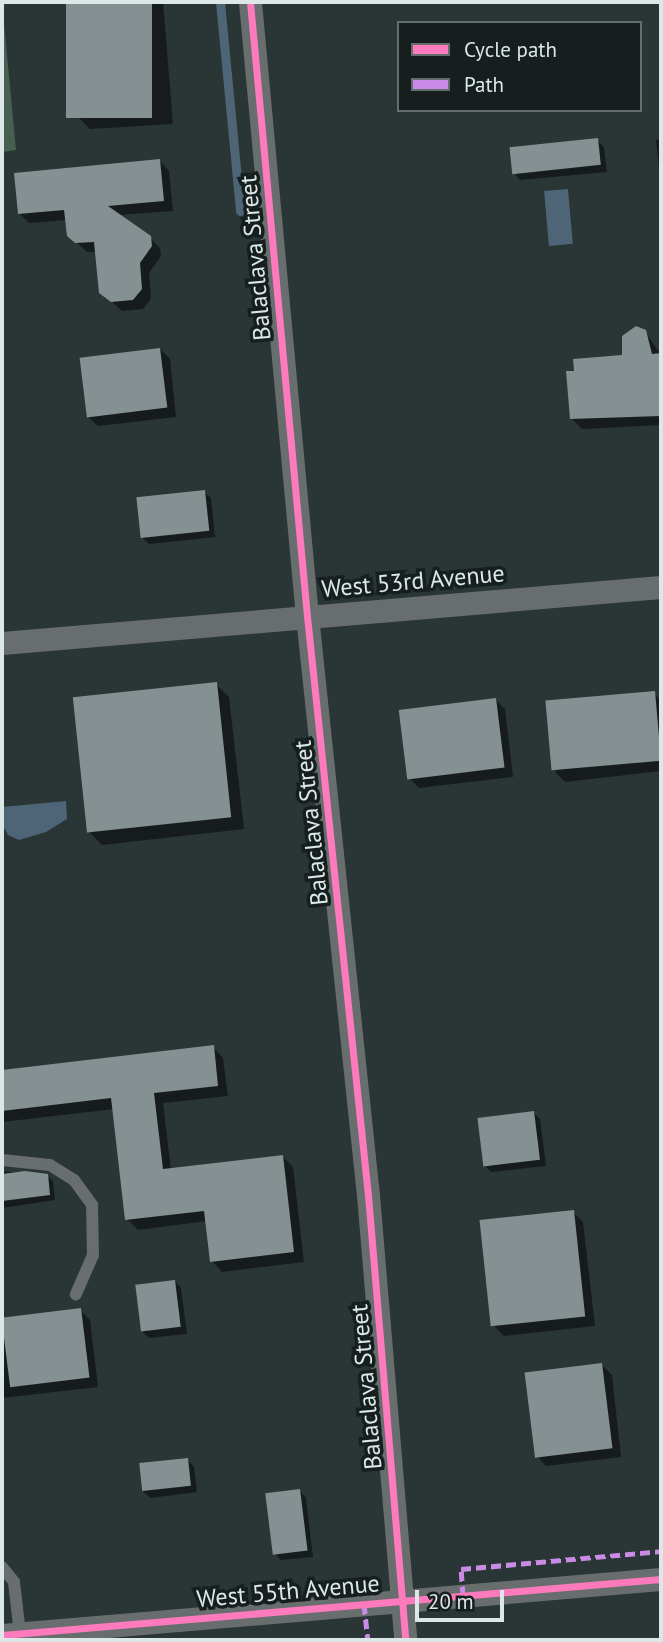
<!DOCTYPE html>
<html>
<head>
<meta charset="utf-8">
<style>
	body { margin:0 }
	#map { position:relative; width:663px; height:1642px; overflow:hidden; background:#2a3535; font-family:"PT Sans",sans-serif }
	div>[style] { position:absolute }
	.green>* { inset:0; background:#475f50 }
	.water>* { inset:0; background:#4d6576; transform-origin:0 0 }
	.shadow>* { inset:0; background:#0007 }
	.stream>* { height:9px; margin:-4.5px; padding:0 4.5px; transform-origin:4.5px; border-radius:4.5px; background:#4d6576 }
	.building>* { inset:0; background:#849092; transform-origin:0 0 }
	.service>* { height:12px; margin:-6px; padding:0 6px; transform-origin:6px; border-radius:6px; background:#676e6d }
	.minor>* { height:23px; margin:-11.5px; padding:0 11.5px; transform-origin:11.5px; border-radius:11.5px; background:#676e6d }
	.quiet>* { height:5px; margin-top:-2.5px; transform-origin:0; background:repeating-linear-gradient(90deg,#ca8be6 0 10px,transparent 0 15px) }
	.cycleway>* { height:7px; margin:-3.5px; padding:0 3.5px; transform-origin:3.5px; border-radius:3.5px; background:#fd7abc }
	span { translate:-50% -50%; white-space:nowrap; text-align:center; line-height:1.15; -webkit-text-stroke:7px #161e1e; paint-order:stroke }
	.street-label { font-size:24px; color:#dce7e7 }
	.frame { position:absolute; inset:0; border:4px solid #dce7e7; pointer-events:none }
	.legend { position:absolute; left:397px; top:21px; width:245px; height:91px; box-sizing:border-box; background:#161e1e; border:2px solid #656e6e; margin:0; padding:9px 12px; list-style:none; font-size:21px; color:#dce7e7 }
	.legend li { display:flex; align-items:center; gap:14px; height:35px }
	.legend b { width:35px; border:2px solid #656e6e }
	.scale { position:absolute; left:415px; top:1590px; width:89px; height:32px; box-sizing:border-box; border:4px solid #dce7e7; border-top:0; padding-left:9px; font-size:21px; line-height:24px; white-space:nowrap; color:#dce7e7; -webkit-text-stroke:5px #161e1e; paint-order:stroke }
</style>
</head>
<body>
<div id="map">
	<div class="green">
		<i style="clip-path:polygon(2px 2px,16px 150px,2px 152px)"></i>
	</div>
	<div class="water">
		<i style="left:568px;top:189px;width:55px;height:24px;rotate:85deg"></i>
		<i style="clip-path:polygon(66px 801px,67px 819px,46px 832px,19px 840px,8px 835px,2px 824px,2px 807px)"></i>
	</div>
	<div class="shadow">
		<i style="clip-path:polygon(68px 2px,163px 2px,173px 124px,90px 129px,78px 117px)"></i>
		<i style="clip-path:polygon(661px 139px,661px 191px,656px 140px)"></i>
		<i style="clip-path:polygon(597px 140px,604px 147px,607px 172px,520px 180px,514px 173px)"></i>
		<i style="clip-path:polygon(160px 161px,169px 171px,173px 211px,118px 215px,150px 238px,160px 248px,161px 256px,149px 273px,151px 299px,143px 309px,122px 311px,101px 292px,97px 252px,87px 252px,69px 235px,67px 220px,29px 223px,19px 213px)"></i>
		<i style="clip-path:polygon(645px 332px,661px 355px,661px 425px,582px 429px,572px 419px)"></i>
		<i style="clip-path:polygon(160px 349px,170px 359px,176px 417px,98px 426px,88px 417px)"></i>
		<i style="clip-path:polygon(204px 492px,211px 498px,215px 537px,149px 544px,143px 538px)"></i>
		<i style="clip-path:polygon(216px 684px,229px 697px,244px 829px,102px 845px,90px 833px)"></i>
		<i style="clip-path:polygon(654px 693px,661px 701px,661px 771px,565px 782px,555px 772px)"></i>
		<i style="clip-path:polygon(495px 699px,505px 709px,513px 777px,419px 788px,409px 778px)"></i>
		<i style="clip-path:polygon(213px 1047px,223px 1058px,228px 1096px,163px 1103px,171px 1170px,283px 1157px,293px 1167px,304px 1262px,222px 1272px,212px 1261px,207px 1221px,138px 1230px,127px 1219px,114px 1109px,2px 1122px,2px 1071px)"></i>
		<i style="clip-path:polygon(534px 1113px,540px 1119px,546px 1166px,491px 1172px,484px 1165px)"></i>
		<i style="clip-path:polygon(2px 1171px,47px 1176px,53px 1181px,55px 1200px,2px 1208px)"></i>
		<i style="clip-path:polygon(573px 1212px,583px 1222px,595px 1326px,504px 1336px,494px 1326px)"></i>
		<i style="clip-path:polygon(175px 1281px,181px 1288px,187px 1334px,149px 1338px,142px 1331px)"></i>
		<i style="clip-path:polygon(80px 1310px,90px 1320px,98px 1387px,2px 1398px,2px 1319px)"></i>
		<i style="clip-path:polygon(602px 1365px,612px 1375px,621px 1457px,546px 1466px,537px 1456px)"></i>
		<i style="clip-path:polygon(188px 1460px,194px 1467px,197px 1492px,150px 1498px,143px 1491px)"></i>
		<i style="clip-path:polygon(300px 1491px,306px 1498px,313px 1557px,281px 1560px,274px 1553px)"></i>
	</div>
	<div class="stream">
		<i style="left:220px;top:2px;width:210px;rotate:84.5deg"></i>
	</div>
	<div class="building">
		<i style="left:66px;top:2px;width:86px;height:116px"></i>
		<i style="left:598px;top:138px;width:27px;height:89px;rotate:84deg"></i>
		<i style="clip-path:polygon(160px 159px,164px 201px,108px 206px,151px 236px,152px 246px,140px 263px,142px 289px,133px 300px,111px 302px,99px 293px,94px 242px,75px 243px,67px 236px,64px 210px,18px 214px,14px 173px)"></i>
		<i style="clip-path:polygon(636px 326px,646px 330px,652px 354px,661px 353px,661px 416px,570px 419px,566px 371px,574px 371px,573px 359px,622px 355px,622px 336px)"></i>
		<i style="left:160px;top:348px;width:60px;height:81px;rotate:83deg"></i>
		<i style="left:205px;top:490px;width:41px;height:69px;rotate:84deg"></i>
		<i style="left:217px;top:682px;width:136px;height:145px;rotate:84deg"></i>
		<i style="left:655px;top:691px;width:70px;height:110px;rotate:85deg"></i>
		<i style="left:496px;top:698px;width:70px;height:98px;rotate:83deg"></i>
		<i style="clip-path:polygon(214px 1045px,218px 1086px,154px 1093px,163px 1169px,283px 1155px,294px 1252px,210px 1262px,204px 1211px,125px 1220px,111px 1098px,2px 1111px,2px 1070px)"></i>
		<i style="left:534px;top:1111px;width:49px;height:57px;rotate:83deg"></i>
		<i style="clip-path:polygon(25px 1171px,48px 1174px,50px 1195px,2px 1201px,2px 1174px)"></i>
		<i style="left:574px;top:1210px;width:107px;height:95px;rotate:84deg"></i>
		<i style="left:175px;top:1280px;width:47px;height:40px;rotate:83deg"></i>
		<i style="left:81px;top:1308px;width:70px;height:80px;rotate:83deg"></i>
		<i style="left:602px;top:1363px;width:86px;height:78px;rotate:83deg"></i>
		<i style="left:188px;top:1458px;width:28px;height:49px;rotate:84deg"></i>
		<i style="left:300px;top:1489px;width:62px;height:35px;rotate:83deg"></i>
	</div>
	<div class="service">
		<i style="left:2px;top:1160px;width:48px;rotate:5.9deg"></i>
		<i style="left:50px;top:1165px;width:28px;rotate:32deg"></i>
		<i style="left:74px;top:1180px;width:31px;rotate:54deg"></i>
		<i style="left:92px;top:1205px;width:50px;rotate:88.9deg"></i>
		<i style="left:93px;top:1255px;width:43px;rotate:113.6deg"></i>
		<i style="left:2px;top:1567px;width:19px;rotate:51deg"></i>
		<i style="left:14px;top:1582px;width:52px;rotate:83.4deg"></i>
	</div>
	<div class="minor">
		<i style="left:250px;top:2px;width:617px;rotate:84.7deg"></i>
		<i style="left:307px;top:616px;width:582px;rotate:83.99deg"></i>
		<i style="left:368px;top:1195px;width:447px;rotate:85.2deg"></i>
		<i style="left:2px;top:643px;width:661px;rotate:-4.86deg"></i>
		<i style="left:2px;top:1635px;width:661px;rotate:-4.86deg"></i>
	</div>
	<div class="quiet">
		<i style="left:463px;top:1596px;width:27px;rotate:-94deg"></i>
		<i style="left:461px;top:1569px;width:201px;rotate:-5.1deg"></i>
		<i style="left:364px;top:1604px;width:36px;rotate:84deg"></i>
	</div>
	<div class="cycleway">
		<i style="left:250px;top:2px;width:617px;rotate:84.7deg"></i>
		<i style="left:307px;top:616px;width:582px;rotate:83.99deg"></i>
		<i style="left:368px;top:1195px;width:447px;rotate:85.2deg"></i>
		<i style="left:2px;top:1635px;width:661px;rotate:-4.86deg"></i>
	</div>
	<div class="street-label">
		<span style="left:255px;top:258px;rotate:-95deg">Balaclava Street</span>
		<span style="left:413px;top:581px;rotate:-5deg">West 53rd Avenue</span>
		<span style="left:311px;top:823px;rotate:-96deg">Balaclava Street</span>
		<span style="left:366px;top:1387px;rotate:-95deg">Balaclava Street</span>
		<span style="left:288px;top:1591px;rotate:-5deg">West 55th Avenue</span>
	</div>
	<div class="frame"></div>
	<ul class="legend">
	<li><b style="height:9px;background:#fd7abc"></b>Cycle path</li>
	<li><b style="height:9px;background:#ca8be6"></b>Path</li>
	</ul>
	<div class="scale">20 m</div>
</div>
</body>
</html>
